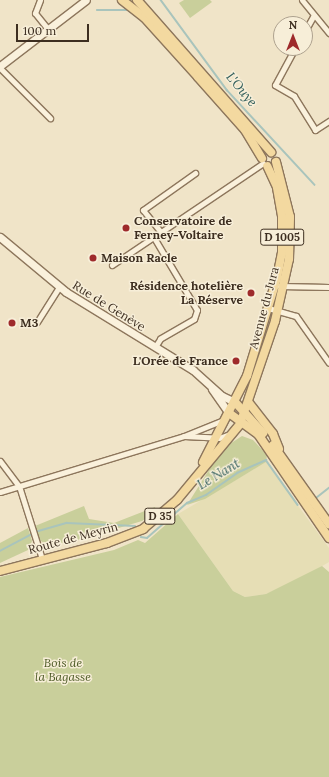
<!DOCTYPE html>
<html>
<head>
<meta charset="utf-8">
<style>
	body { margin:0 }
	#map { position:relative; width:329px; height:777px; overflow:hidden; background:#f0e4c8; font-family:Lora,serif }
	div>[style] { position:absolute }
	.farmland>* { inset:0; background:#e6deb5 }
	.green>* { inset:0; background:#c9cf9b }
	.stream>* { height:1.5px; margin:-0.75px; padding:0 0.75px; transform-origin:0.75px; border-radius:0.75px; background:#a9c4bc }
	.roads { filter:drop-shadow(1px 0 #8d765c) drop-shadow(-1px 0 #8d765c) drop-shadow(0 1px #8d765c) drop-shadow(0 -1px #8d765c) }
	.street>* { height:5px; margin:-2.5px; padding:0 2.5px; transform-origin:2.5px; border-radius:2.5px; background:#faf1dc }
	.secondary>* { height:7px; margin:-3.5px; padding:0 3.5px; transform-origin:3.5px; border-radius:3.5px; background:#faf1dc }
	.primary>* { height:8px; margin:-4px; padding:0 4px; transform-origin:4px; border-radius:4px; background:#f3d9a0 }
	.dots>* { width:11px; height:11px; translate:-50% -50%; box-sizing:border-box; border:2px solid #f7eed8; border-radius:50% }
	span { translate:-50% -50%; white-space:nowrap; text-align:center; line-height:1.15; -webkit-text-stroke:3px #f7eed8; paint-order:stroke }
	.shield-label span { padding:1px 3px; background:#f7eed8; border:1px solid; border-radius:3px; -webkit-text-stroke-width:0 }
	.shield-label { font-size:11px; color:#3d2e20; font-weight:700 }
	.poi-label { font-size:12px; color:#3d2e20; font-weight:700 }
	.left { translate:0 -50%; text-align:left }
	.right { translate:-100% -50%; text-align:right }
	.street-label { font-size:12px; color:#3d2e20 }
	.park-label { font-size:12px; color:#4d5a26; font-style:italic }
	.water-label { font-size:13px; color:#2f5d5a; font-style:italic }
	.north { position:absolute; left:273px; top:16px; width:40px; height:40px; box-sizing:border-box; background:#f7eed8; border:1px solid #ada18e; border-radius:50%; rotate:0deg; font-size:11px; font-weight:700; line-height:16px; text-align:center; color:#3d2e20 }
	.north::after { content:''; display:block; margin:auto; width:14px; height:18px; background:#9e2a2b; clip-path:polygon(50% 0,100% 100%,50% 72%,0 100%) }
	.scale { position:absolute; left:16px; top:24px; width:73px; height:18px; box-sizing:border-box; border:2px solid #3d2e20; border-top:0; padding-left:5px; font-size:12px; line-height:14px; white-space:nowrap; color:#3d2e20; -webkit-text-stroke:3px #f7eed8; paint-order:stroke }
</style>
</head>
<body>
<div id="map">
	<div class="farmland">
		<i style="clip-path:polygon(266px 462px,329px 548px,329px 562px,297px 581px,266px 594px,245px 597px,233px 591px,178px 514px)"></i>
	</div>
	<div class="green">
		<i style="clip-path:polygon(184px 0,210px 0,212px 2px,190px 18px,179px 3px)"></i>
		<i style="clip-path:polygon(242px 436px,253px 440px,267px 455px,266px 462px,205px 499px,187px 505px,222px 449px)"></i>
		<i style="clip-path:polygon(84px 506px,89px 519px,114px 523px,155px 507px,156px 512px,142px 521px,75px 541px,47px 545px,38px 539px,35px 526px)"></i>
		<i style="clip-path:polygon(178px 514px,233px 591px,245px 597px,266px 594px,322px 566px,329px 572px,329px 777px,0 777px,0 577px,114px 550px,138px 540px,145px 543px)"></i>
		<i style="clip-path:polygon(28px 528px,32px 541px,28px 550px,0 563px,0 543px)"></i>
	</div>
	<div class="stream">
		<i style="left:161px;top:0;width:112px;rotate:53.7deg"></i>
		<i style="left:227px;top:90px;width:129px;rotate:47.2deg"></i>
		<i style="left:97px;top:10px;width:32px"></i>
		<i style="left:316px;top:498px;width:16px;rotate:-38deg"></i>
		<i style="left:35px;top:532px;width:33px;rotate:-16deg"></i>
		<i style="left:67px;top:523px;width:68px;rotate:2.5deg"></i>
		<i style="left:141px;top:537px;width:6px;rotate:9deg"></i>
		<i style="left:147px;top:538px;width:53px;rotate:-41.2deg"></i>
		<i style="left:187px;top:503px;width:21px;rotate:-23deg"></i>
		<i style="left:206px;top:495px;width:38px;rotate:-35deg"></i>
		<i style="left:237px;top:473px;width:32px;rotate:-24deg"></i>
		<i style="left:266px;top:460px;width:55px;rotate:54.6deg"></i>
		<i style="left:0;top:551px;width:36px;rotate:-28deg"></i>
	</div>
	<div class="roads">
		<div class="street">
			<i style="left:40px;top:0;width:14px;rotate:111deg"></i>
			<i style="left:35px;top:13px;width:21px;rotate:51deg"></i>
			<i style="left:302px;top:0;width:43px;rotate:50.7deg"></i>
			<i style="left:305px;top:31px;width:18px;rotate:-61deg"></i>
			<i style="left:295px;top:48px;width:42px;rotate:118.4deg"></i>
			<i style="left:275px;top:85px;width:22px;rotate:30deg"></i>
			<i style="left:294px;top:96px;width:40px;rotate:58deg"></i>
			<i style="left:315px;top:130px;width:17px;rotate:-33deg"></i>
			<i style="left:0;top:68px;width:71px;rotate:45deg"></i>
			<i style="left:160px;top:231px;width:27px;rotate:-129deg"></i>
			<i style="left:143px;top:210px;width:64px;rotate:-35.4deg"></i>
			<i style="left:153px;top:236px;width:86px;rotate:59.3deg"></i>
			<i style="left:197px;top:310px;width:9px;rotate:108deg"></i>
			<i style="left:194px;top:319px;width:39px;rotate:150deg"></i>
			<i style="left:160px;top:339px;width:9px;rotate:122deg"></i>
			<i style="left:112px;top:265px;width:182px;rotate:-34deg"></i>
			<i style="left:280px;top:286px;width:49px;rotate:1.2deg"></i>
			<i style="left:268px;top:308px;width:29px;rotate:16deg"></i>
			<i style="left:296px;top:316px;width:57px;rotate:54.9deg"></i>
			<i style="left:37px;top:322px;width:41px;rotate:-57.8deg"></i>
			<i style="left:221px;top:421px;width:40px;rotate:158deg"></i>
			<i style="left:184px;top:436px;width:35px;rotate:3deg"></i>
			<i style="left:219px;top:438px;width:12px;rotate:-20deg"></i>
			<i style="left:0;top:461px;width:31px;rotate:53deg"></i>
			<i style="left:19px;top:486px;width:77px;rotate:72.5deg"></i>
			<i style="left:0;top:492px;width:192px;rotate:-16.9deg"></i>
		</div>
		<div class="secondary">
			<i style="left:0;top:66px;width:108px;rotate:-37.5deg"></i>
			<i style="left:0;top:237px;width:86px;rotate:39.8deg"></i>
			<i style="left:66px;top:292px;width:149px;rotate:31.6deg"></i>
			<i style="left:193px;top:370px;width:39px;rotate:42deg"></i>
			<i style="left:222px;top:396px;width:14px;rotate:25deg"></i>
			<i style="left:212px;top:389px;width:29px;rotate:55deg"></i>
		</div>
		<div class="primary">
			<i style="left:122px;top:0;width:28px;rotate:38deg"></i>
			<i style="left:144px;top:17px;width:81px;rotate:48deg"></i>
			<i style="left:198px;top:77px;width:71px;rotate:48.4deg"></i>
			<i style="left:245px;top:130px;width:33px;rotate:59deg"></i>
			<i style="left:137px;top:0;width:203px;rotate:48.6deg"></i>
			<i style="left:235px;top:402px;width:42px;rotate:47.9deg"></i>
			<i style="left:249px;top:403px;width:39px;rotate:52deg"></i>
			<i style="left:273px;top:434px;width:16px;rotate:68deg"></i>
			<i style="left:229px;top:413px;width:36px;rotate:36deg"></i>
			<i style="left:258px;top:434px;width:126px;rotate:55.7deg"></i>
			<i style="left:273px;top:445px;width:97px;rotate:54.7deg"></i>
			<i style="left:203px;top:462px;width:97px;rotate:-62.9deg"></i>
			<i style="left:247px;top:376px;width:102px;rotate:-73deg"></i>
			<i style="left:277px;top:278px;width:25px;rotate:-79deg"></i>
			<i style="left:282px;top:253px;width:37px;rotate:-90deg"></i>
			<i style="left:282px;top:216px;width:29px;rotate:-100deg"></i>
			<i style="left:277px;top:187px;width:23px;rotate:-115deg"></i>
			<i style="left:0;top:571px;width:111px;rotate:-14.7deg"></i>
			<i style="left:107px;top:543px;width:39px;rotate:-21deg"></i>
			<i style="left:143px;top:529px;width:45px;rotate:-40.5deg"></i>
			<i style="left:177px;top:500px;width:99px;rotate:-50.3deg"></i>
			<i style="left:240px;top:424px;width:109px;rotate:-71.2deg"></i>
			<i style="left:275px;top:321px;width:64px;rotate:-77.3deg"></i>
			<i style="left:289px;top:259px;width:42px;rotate:-88.6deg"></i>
			<i style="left:290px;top:217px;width:57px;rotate:-104.3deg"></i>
		</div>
	</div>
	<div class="dots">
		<i style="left:126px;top:228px;background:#9e2a2b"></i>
		<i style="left:93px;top:258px;background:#9e2a2b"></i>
		<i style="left:251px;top:293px;background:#9e2a2b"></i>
		<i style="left:12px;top:323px;background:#9e2a2b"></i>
		<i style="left:236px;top:361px;background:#9e2a2b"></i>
	</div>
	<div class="shield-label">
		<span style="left:282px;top:237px">D 1005</span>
		<span style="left:160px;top:516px">D 35</span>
	</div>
	<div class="poi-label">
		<span class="left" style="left:134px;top:228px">Conservatoire de<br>Ferney-Voltaire</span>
		<span class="left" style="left:101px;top:258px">Maison Racle</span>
		<span class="right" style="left:243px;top:293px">Résidence hotelière<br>La Réserve</span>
		<span class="left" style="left:20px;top:323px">M3</span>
		<span class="right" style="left:228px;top:361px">L'Orée de France</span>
	</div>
	<div class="street-label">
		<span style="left:109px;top:306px;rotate:32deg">Rue de Genève</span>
		<span style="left:264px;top:308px;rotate:-75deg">Avenue du Jura</span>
		<span style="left:73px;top:538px;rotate:-15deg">Route de Meyrin</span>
	</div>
	<div class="park-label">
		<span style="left:63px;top:670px">Bois de<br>la Bagasse</span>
	</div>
	<div class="water-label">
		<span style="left:241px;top:90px;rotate:50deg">L'Ouye</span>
		<span style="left:219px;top:475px;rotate:-31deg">Le Nant</span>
	</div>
	<div class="north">N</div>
	<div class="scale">100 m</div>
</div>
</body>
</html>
